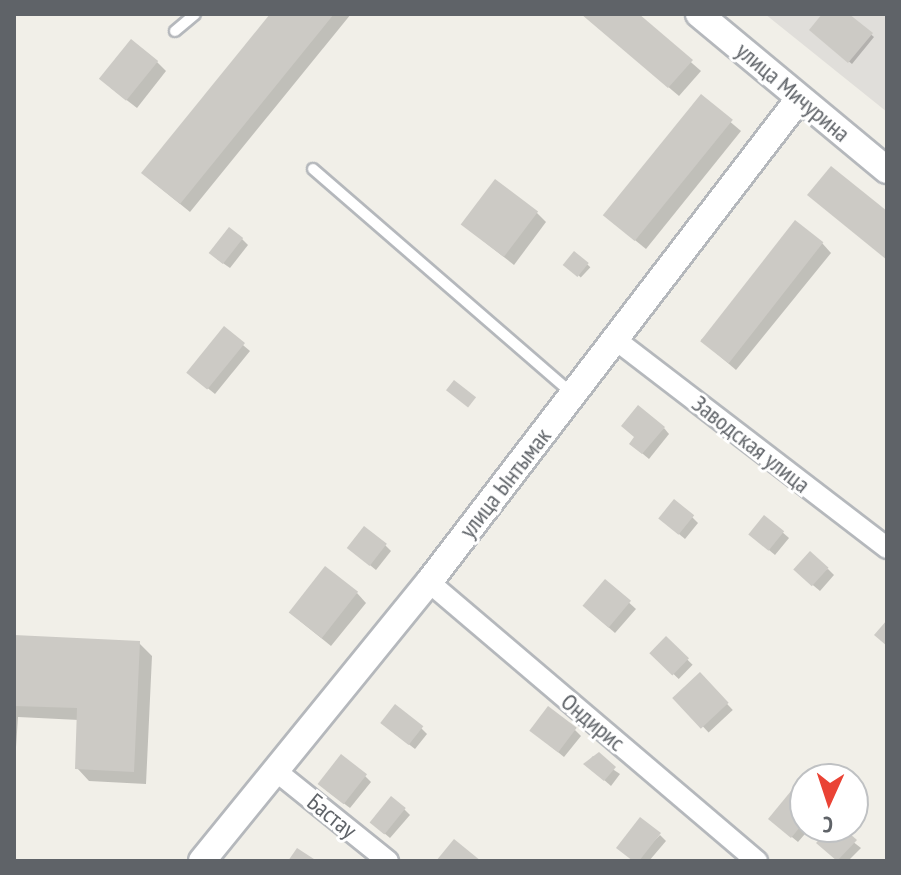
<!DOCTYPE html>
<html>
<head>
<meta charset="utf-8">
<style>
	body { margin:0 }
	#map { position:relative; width:901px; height:875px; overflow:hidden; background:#f1efe8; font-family:"PT Sans Narrow",sans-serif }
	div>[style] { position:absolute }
	.industrial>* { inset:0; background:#e0deda }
	.shadow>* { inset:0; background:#0003; transform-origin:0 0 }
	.building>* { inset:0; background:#cccac5; transform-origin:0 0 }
	.roads { filter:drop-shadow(2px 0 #b5b8bc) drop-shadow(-2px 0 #b5b8bc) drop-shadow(0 2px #b5b8bc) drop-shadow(0 -2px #b5b8bc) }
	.service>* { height:10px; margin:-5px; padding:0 5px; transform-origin:5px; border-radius:5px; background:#fff }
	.minor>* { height:20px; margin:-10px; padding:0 10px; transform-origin:10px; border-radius:10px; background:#fff }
	.tertiary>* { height:26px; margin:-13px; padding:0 13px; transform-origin:13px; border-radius:13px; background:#fff }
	span { translate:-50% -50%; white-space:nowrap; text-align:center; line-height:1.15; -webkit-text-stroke:6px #fff; paint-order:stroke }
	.street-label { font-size:24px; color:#5f6368 }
	.frame { position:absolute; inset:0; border:16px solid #5f6368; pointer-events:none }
	.north { position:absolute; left:789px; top:763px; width:80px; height:80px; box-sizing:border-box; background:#fff; border:2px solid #bfc1c3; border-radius:50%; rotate:183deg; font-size:22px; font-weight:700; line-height:32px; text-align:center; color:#5f6368 }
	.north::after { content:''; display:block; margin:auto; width:28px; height:36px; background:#ea4335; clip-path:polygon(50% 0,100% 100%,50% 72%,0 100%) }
</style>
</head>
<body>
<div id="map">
	<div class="industrial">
		<i style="clip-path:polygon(765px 14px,887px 14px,887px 112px)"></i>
	</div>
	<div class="shadow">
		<i style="clip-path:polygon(273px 14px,351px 14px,190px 212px,153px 182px)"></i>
		<i style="clip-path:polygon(582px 14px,636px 14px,701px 71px,679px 96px)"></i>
		<i style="clip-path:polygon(825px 14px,846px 14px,874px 37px,852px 64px,811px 30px)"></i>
		<i style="clip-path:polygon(157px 62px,166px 71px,137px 108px,111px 88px)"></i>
		<i style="clip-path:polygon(701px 97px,741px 131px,646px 249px,615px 224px)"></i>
		<i style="clip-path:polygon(536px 212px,546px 222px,514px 265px,463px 225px)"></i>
		<i style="clip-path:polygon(242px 239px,248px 245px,230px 268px,217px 259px)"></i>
		<i style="clip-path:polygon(822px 243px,831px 253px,736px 370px,701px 340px)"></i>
		<i style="left:575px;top:253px;width:21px;height:14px;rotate:43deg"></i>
		<i style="clip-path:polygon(224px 329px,250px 351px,215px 394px,195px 378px)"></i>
		<i style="clip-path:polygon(664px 428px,669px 434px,649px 459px,637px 449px)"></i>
		<i style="clip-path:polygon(692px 517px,698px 523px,685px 539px,667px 524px)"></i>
		<i style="clip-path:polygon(765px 517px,789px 538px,775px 555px,757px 540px)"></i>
		<i style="clip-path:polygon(385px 545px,391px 551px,376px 570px,355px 553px)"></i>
		<i style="clip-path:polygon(828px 569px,834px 575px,820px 591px,802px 576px)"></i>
		<i style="clip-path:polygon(605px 581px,636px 609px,615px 633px,590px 611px)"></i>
		<i style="clip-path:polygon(357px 593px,366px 603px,331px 646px,300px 621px)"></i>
		<i style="clip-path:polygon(14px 637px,139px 643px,152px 656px,146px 784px,89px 781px,77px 768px,79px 720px,18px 717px,14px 778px)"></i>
		<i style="left:666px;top:639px;width:37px;height:20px;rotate:44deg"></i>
		<i style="left:700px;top:675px;width:48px;height:33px;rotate:47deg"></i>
		<i style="clip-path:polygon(421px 728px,427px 734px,415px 749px,389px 729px)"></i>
		<i style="clip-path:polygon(575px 730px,581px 736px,564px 757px,538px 736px)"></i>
		<i style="clip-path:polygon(593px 756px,620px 774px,611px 786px,586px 764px)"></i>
		<i style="clip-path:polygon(365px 776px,371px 782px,350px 808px,326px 790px)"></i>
		<i style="clip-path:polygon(805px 806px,805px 827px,811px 827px,798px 842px,776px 824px)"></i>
		<i style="clip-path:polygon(404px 809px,410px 815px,390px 838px,377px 827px)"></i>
		<i style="clip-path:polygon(834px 827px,861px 848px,848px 861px,838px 861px,819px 843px)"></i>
		<i style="clip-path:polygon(660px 835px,666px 841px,649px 861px,634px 861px)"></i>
	</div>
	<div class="building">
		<i style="clip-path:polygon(270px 14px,334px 14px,180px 204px,141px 173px)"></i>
		<i style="clip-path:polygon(581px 14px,639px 14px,693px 60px,668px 88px)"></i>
		<i style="clip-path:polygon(822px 14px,849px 14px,873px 33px,848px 63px,809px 30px)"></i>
		<i style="left:131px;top:39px;width:35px;height:51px;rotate:39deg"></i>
		<i style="left:701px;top:94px;width:41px;height:156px;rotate:39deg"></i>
		<i style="clip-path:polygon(831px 166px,887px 211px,887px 260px,807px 195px)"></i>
		<i style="left:495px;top:179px;width:54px;height:57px;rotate:37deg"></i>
		<i style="left:795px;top:220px;width:36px;height:154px;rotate:38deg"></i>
		<i style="left:229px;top:227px;width:18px;height:33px;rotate:38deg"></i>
		<i style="left:574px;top:251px;width:19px;height:18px;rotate:39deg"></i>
		<i style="left:224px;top:326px;width:27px;height:60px;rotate:39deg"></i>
		<i style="left:454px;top:380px;width:28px;height:13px;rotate:38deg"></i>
		<i style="clip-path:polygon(638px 405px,665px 427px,642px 454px,629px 444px,634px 437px,621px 426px)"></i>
		<i style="left:674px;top:499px;width:26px;height:25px;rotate:39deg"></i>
		<i style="left:764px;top:515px;width:26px;height:25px;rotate:39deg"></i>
		<i style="left:364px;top:526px;width:29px;height:28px;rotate:38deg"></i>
		<i style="left:810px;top:551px;width:25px;height:25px;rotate:42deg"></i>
		<i style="left:325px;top:566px;width:42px;height:59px;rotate:38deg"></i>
		<i style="left:605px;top:579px;width:34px;height:35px;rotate:40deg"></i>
		<i style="clip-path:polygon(887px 620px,887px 646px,874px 635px)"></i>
		<i style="clip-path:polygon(14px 635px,140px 641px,134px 772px,75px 769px,77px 708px,14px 706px)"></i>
		<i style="left:666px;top:636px;width:32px;height:24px;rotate:44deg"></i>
		<i style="left:700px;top:672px;width:42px;height:38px;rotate:47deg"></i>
		<i style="left:395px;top:704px;width:36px;height:24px;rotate:38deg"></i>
		<i style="left:548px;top:706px;width:36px;height:31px;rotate:37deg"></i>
		<i style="clip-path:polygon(599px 752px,616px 767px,604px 781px,583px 764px)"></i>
		<i style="left:341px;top:754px;width:33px;height:38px;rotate:38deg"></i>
		<i style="clip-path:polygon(791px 791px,805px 803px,805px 821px,791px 838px,768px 819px)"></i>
		<i style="left:391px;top:796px;width:19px;height:34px;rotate:39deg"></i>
		<i style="clip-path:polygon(640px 817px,661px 833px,639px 861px,633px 861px,616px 848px)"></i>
		<i style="clip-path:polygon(831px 827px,842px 827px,857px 840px,837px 861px,816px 843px)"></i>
		<i style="clip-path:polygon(454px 839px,481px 861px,436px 861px)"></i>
		<i style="clip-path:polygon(297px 848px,317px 861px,288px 861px)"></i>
	</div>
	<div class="roads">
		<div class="service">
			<i style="left:175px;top:31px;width:26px;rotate:-40deg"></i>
			<i style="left:313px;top:169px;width:342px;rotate:40.9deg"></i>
		</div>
		<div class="minor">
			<i style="left:616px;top:340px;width:342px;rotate:37.5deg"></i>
			<i style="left:429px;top:582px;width:431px;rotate:40.4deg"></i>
			<i style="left:276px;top:771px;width:144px;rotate:38.8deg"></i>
		</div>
		<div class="tertiary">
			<i style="left:699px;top:14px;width:244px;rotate:39.7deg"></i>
			<i style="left:202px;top:861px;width:360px;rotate:-50.9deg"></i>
			<i style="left:429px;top:582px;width:608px;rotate:-52.55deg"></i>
		</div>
	</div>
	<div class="street-label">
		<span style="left:793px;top:92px;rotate:40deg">улица Мичурина</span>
		<span style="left:751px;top:444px;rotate:38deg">Заводская улица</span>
		<span style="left:505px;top:483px;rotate:-52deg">улица Ынтымак</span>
		<span style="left:593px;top:722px;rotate:40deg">Ондирис</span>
		<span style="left:332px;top:816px;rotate:39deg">Бастау</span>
	</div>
	<div class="frame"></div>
	<div class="north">С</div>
</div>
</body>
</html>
